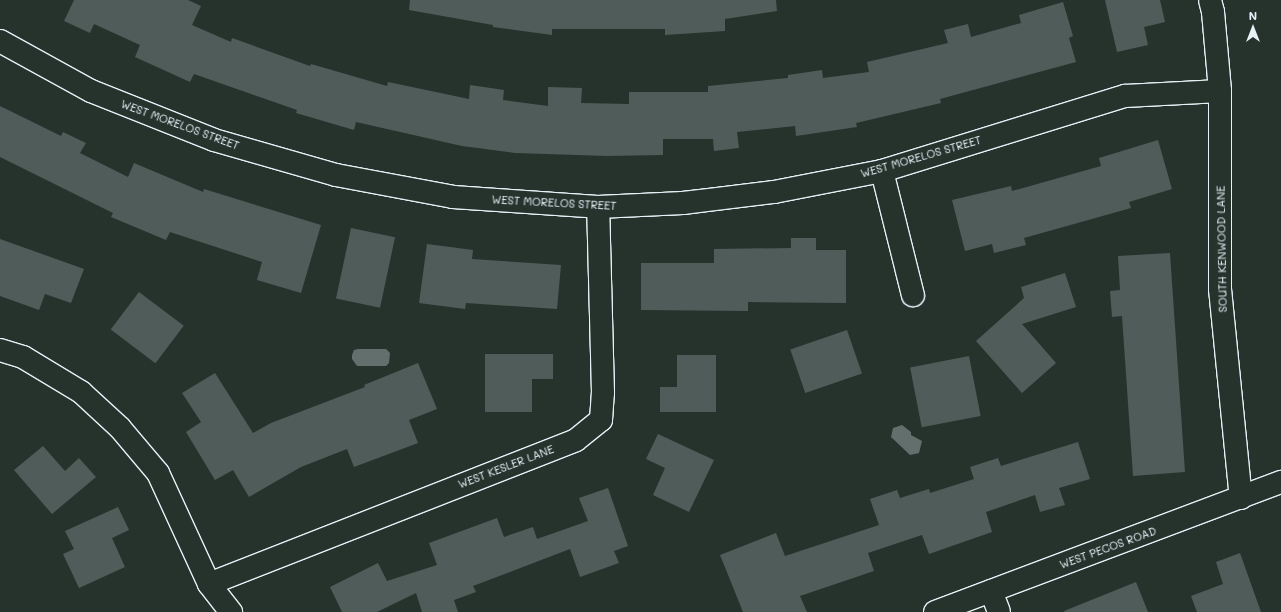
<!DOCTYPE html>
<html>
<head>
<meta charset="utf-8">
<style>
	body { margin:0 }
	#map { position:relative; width:1281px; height:612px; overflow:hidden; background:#26332d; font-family:Mali,sans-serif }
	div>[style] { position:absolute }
	.water>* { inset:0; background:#636f6d }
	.building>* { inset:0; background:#505c59; transform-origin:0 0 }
	.roads { filter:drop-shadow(1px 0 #e8f1f8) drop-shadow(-1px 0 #e8f1f8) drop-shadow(0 1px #e8f1f8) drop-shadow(0 -1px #e8f1f8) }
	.minor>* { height:22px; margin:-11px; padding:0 11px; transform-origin:11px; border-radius:11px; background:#26332d }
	span { translate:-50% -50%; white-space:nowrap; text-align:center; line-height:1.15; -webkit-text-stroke:3px #26332d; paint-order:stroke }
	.street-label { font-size:11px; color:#e8f1f8 }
	.north { position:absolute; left:1233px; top:8px; width:40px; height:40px; -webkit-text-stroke:3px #26332d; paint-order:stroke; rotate:0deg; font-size:11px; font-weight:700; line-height:16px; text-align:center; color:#e8f1f8 }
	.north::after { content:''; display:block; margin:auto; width:14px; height:18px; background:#e8f1f8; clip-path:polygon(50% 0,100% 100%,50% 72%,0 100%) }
</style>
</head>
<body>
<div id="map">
	<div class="water">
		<i style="clip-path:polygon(358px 349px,386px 349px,390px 353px,389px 363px,386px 366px,357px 366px,352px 359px,352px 355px,354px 350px)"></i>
		<i style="clip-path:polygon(902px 425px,911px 432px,911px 435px,922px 441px,919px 453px,910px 455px,891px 437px,893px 428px)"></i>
	</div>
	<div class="building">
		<i style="clip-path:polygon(74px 0,188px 0,201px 6px,192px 25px,231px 42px,232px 38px,310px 66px,311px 64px,387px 86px,388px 82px,469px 99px,470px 85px,504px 90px,503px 100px,548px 106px,548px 87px,582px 88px,581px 103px,629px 104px,629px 92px,708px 92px,708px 86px,788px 78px,788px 75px,822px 70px,823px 78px,869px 72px,867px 62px,948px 43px,944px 30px,968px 24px,971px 37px,1021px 23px,1019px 15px,1063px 2px,1073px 36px,1069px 38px,1076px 62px,940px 99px,941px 103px,856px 123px,857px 127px,796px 136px,795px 126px,737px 132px,739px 148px,714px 151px,713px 139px,663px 139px,663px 155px,607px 156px,515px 153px,462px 146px,356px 122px,354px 130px,296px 113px,297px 110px,194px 74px,190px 82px,135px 57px,140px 45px,94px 24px,90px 33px,64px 21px)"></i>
		<i style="clip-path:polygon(410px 0,776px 0,777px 11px,725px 19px,725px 31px,665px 35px,665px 29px,552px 29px,552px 35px,493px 27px,493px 25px,409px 10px)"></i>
		<i style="clip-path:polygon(1105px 0,1160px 0,1165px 22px,1144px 27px,1148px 45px,1117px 52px)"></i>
		<i style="clip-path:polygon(0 106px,61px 136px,63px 132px,86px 143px,80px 153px,128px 177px,134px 163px,203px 192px,204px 189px,321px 225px,301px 293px,257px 280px,262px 262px,170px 232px,166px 240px,111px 217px,113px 213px,0 157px)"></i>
		<i style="clip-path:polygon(1158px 140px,1172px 189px,1129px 202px,1131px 208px,1024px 238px,1026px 245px,994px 253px,992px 244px,965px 251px,952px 200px,1011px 186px,1012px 191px,1101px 166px,1099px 158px)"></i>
		<i style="left:351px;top:228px;width:45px;height:72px;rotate:12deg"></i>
		<i style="clip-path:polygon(791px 238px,816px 238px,816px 250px,846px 250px,846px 303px,748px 302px,748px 311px,641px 310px,641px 263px,714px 263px,714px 249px,791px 248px)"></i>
		<i style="clip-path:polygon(0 239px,84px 269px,71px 303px,45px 294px,39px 310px,0 296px)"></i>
		<i style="clip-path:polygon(427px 244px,473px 250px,472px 259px,561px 265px,557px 309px,466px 303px,465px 309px,419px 303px)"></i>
		<i style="clip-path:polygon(1170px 253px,1185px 472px,1133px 476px,1122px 316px,1112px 317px,1110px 291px,1120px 290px,1118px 256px)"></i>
		<i style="clip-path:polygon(1065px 273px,1076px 307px,1022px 324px,1056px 363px,1022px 393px,976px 341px,1024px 298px,1021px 287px)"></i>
		<i style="left:139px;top:292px;width:56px;height:47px;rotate:37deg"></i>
		<i style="left:847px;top:330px;width:46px;height:60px;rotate:71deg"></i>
		<i style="clip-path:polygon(485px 354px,553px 354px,553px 379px,532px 379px,532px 412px,485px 412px)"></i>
		<i style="clip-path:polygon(677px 355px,716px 355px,716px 412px,660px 412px,660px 387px,677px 387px)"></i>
		<i style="left:969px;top:356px;width:61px;height:60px;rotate:79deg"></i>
		<i style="clip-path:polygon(418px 363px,437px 409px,409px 420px,418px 443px,354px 467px,347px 449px,301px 467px,249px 497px,233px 470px,215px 480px,186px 432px,201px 422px,182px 393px,215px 373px,253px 433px,271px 423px,365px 387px,364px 385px)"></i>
		<i style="clip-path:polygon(658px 434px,714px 460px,689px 512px,653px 495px,665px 468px,646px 459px)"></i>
		<i style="clip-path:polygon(1078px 442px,1090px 479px,1059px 488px,1065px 505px,1040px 512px,1035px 495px,986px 512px,992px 532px,949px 547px,929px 554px,922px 535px,868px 553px,874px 571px,800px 596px,807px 612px,743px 612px,720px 555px,776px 533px,785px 556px,879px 525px,870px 499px,897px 490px,900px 498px,929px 489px,930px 493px,974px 479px,970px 467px,998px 458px,1001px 466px)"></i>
		<i style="clip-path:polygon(43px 446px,65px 471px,79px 458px,96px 477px,52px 514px,14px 470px)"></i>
		<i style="clip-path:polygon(608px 488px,628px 546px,614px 551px,619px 563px,580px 577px,570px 549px,473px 586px,476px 592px,454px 600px,458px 612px,422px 612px,416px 593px,377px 612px,342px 612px,330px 587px,378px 563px,387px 581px,437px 565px,429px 543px,497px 518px,504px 537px,533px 527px,537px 539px,588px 521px,579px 498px)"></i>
		<i style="clip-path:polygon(118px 507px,129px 530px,112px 538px,125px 567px,79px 588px,63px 554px,74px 549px,65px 531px)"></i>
		<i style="clip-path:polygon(1240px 553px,1261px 612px,1197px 612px,1191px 596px,1223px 584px,1216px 562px)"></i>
		<i style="clip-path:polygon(1136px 582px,1148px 612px,1065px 612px,1064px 611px)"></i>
	</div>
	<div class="roads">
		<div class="minor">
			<i style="left:1210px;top:0;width:12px;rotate:76deg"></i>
			<i style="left:1213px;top:12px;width:79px;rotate:84.9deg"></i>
			<i style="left:1220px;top:91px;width:198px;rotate:90deg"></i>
			<i style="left:1220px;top:289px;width:210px;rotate:84.3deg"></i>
			<i style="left:0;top:41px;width:104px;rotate:28.8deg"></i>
			<i style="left:91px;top:91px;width:132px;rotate:21.7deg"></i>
			<i style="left:214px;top:140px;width:127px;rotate:16deg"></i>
			<i style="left:336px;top:175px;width:119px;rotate:10.6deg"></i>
			<i style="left:453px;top:197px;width:145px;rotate:3.9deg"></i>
			<i style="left:598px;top:207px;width:85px;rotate:-2.7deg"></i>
			<i style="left:683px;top:203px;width:92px;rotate:-6.9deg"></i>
			<i style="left:774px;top:192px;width:110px;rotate:-11deg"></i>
			<i style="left:882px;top:171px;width:254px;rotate:-17.2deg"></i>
			<i style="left:1125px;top:96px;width:95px;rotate:-3deg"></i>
			<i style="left:882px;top:171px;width:128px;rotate:76deg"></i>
			<i style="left:0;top:350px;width:24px;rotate:17deg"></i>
			<i style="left:23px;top:357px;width:68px;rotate:31.1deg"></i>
			<i style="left:81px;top:392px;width:53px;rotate:42.7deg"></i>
			<i style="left:120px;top:428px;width:59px;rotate:49.8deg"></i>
			<i style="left:158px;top:473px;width:122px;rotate:65.3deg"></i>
			<i style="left:209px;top:584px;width:36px;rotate:52deg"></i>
			<i style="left:209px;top:584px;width:394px;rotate:-21.4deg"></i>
			<i style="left:576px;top:440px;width:32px;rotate:-39deg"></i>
			<i style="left:601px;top:420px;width:27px;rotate:-86deg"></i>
			<i style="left:603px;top:393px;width:186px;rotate:-91.5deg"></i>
			<i style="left:991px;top:591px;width:22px;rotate:69deg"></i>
			<i style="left:935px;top:612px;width:370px;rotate:-20.6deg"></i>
		</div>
	</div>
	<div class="street-label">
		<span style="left:180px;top:125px;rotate:20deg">WEST MORELOS STREET</span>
		<span style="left:921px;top:157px;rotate:-16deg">WEST MORELOS STREET</span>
		<span style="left:554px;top:203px;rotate:3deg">WEST MORELOS STREET</span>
		<span style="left:1222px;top:249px;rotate:-91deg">SOUTH KENWOOD LANE</span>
		<span style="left:506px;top:467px;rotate:-21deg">WEST KESLER LANE</span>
		<span style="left:1108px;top:548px;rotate:-20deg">WEST PECOS ROAD</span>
	</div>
	<div class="north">N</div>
</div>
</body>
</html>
